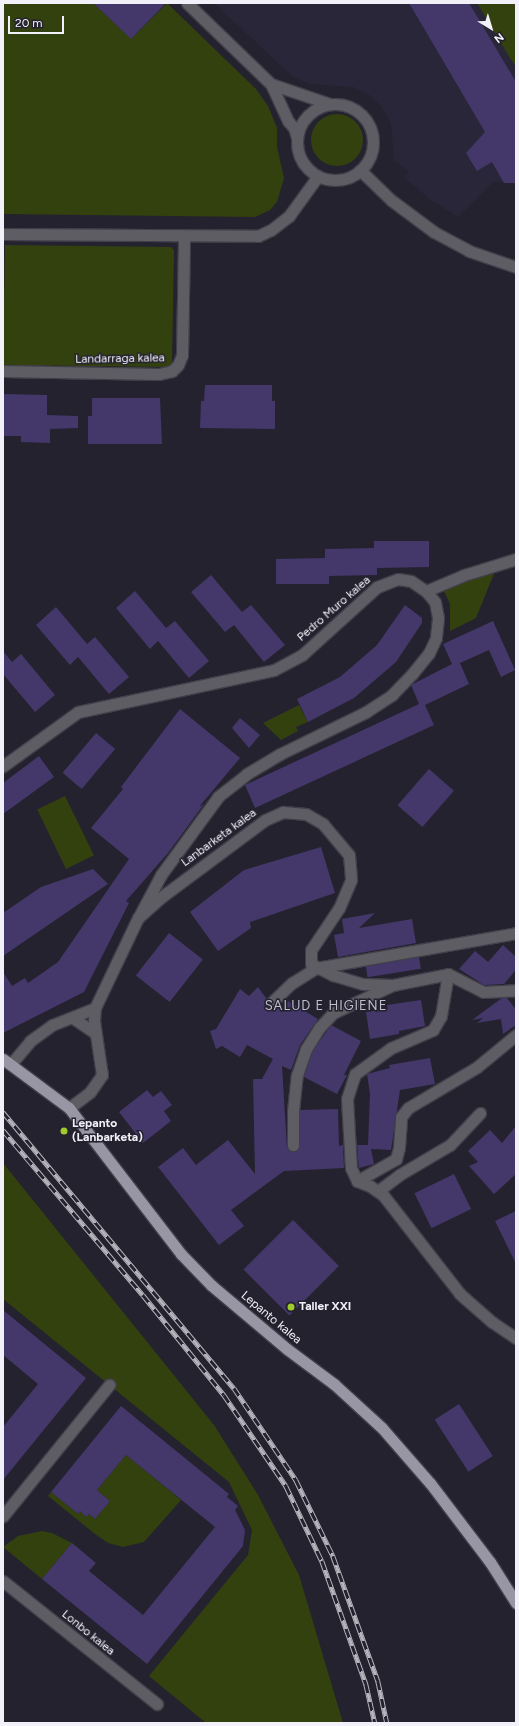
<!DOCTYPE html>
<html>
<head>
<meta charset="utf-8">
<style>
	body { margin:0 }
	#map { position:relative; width:519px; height:1726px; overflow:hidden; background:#24222e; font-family:Figtree,sans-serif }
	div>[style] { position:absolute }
	.built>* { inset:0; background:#2a2639 }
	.green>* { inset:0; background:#33410f; transform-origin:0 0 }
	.round { border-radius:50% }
	.building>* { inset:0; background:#44376a; transform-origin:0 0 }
	.roads { filter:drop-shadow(1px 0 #413f4a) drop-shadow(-1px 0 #413f4a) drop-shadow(0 1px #413f4a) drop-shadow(0 -1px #413f4a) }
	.pedestrian>* { height:11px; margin:-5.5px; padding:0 5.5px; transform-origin:5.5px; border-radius:5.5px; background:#5e5d64 }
	.minor>* { height:11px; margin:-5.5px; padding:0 5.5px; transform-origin:5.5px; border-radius:5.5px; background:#5e5d64 }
	.tertiary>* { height:11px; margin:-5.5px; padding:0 5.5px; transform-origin:5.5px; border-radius:5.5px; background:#5e5d64 }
	.tertiary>.ring { margin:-5.5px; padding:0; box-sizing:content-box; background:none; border:11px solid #5e5d64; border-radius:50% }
	.primary>* { height:11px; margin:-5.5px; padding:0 5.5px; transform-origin:5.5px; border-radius:5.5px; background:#9896a4 }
	.rail>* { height:4.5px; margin-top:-2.25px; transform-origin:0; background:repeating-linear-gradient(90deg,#24222e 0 9px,#b6b4bd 0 18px); box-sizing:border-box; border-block:1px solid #b6b4bd }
	.dots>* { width:11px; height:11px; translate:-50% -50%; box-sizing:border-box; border:2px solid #24222e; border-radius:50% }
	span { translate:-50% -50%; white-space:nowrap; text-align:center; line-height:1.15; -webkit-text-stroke:3px #24222e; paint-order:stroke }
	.street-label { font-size:12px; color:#f2f0f9 }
	.poi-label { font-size:12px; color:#f2f0f9; font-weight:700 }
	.left { translate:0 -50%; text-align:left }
	.neighbourhood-label { font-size:13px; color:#c1becf; letter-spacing:1px }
	.frame { position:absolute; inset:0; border:4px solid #f2f0f9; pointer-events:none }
	.north { position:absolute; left:471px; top:8px; width:40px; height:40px; -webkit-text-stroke:3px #24222e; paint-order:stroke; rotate:142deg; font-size:11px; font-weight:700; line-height:16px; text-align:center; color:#f2f0f9 }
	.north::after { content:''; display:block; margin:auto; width:14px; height:18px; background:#f2f0f9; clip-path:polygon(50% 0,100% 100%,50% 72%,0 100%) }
	.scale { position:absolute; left:8px; top:16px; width:56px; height:18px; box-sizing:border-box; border:2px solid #f2f0f9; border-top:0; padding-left:5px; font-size:12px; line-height:14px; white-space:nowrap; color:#f2f0f9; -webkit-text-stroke:3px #24222e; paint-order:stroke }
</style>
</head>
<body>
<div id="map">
	<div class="built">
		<i style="clip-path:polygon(214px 3px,477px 3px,516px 66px,516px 183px,494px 181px,458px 217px,428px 198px,404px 177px,409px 171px,394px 160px,391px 123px,381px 106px,371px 96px,353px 87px,309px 84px,292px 76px)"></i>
	</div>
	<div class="green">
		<i style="clip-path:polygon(3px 3px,93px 3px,131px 39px,167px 3px,256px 89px,268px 106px,277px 128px,277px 147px,284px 178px,277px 202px,270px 210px,255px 217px,3px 214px)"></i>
		<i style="clip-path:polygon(477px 3px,516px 3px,516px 66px,510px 58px)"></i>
		<i class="round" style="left:311px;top:114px;width:52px;height:52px"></i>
		<i style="clip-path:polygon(5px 245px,171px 247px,174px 250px,172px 363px,168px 367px,3px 365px)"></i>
		<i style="clip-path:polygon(495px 571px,476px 618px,450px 631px,450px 604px,443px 589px)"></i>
		<i style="clip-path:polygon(299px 705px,308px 722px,296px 727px,298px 731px,281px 740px,263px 723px)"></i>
		<i style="left:65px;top:796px;width:66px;height:31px;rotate:64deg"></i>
		<i style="clip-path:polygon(3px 1163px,214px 1425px,258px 1495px,299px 1575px,343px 1723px,206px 1723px,149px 1676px,248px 1555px,252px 1530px,229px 1482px,3px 1299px)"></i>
		<i style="clip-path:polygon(126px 1455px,181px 1500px,144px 1542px,123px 1547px,108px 1543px,95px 1534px,48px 1496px,51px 1492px,78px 1514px,80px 1511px,86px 1517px,89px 1514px,95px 1519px,110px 1501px,97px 1490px)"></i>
		<i style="clip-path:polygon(42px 1531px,52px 1533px,72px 1543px,42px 1579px,3px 1547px,18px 1536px)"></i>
	</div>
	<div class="building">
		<i style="clip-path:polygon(93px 3px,166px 3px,131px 39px)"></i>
		<i style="clip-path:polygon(409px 3px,469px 3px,516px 82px,516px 183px,504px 183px,492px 162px,477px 171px,466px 153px,485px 132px)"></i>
		<i style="clip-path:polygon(205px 385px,272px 385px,272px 401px,275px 401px,275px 429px,200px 428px,201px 401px,204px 401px)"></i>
		<i style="clip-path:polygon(3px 394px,47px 395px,47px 415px,78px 416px,78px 428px,50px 429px,50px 443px,21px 442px,21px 436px,3px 436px)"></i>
		<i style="clip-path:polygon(92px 398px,160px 398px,162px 444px,88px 444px,88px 416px,92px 416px)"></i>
		<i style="clip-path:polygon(374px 541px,429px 541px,429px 567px,377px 568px,377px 575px,329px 576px,329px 584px,276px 584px,276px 559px,325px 558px,325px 549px,374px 548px)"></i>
		<i style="clip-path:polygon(211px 575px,242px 612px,251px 605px,285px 645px,264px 662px,234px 625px,225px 632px,191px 592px)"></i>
		<i style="clip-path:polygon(135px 591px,166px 628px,175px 621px,209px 661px,189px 678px,158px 641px,150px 649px,116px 608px)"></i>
		<i style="clip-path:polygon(405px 605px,422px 618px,422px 623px,396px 662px,354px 698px,308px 722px,297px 699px,340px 677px,377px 645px)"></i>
		<i style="clip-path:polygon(56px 607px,87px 644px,95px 637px,129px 677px,109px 694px,78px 657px,70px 665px,36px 625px)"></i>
		<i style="clip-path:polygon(493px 621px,515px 670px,501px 677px,489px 650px,460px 663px,469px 684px,425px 705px,434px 725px,255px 808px,245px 785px,419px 704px,411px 685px,452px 664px,443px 644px)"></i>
		<i style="clip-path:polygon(3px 651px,12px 662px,21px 654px,55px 695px,35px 712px,3px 674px)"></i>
		<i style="clip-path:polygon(180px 709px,240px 758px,199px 807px,204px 804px,168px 853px,126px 901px,129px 903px,84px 992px,3px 1033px,3px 972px,12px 986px,25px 978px,28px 983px,58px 962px,129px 859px,91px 828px,123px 789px,121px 787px)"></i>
		<i style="clip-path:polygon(240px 718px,260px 735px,249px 748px,232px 728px)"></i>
		<i style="left:96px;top:733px;width:25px;height:52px;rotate:40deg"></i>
		<i style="clip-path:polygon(39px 756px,54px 777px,3px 814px,3px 783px)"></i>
		<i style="left:429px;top:769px;width:33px;height:48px;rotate:41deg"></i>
		<i style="clip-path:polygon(321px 847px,335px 893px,250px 922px,251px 928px,218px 951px,190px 912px,244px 870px)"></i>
		<i style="clip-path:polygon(93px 869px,108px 884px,3px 956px,3px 913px,41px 887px)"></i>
		<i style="clip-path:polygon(375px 913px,359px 928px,412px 919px,416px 943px,338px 957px,334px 935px,344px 933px,342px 919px)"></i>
		<i style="left:169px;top:933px;width:43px;height:54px;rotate:38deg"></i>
		<i style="clip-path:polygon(503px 945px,516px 957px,516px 970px,504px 984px,484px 985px,459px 969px,475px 951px,488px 962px)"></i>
		<i style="left:419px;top:957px;width:12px;height:54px;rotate:81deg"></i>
		<i style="clip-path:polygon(258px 987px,266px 998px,264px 1005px,269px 1010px,278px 1006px,284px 1009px,288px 1001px,318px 1019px,300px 1045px,291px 1070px,282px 1066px,287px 1148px,293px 1152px,299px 1148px,300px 1110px,338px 1109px,339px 1146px,343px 1145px,344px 1168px,284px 1171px,231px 1210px,244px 1226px,219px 1245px,158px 1167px,183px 1148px,196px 1165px,228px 1140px,255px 1174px,253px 1079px,262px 1079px,273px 1059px,247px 1045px,240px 1057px,222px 1046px,216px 1049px,210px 1031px,216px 1029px,240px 989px,249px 996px)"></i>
		<i style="clip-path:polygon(502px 998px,507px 998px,516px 1010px,516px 1025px,503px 1034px,501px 1019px,477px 1023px,483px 1018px,472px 1020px)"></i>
		<i style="clip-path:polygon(421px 1000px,425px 1026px,399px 1031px,399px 1034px,370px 1039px,366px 1012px,388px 1009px,387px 1005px)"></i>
		<i style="clip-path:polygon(331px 1025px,361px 1041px,344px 1075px,347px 1075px,337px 1094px,304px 1077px,312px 1052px)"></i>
		<i style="clip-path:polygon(430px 1058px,435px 1084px,400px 1090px,391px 1150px,371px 1149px,374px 1164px,359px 1168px,357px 1145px,368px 1145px,370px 1094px,367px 1074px,390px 1068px,389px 1065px)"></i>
		<i style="clip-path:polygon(147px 1090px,153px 1097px,161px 1091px,172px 1105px,164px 1111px,171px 1121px,143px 1143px,119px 1112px)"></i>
		<i style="clip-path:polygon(516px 1126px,516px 1174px,494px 1194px,469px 1166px,478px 1162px,468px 1151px,490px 1130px,502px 1143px)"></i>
		<i style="left:454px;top:1174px;width:39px;height:44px;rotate:64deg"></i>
		<i style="clip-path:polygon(516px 1211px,516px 1264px,495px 1221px)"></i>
		<i style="left:293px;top:1220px;width:65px;height:70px;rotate:45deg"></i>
		<i style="clip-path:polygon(3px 1310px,86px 1378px,3px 1480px,3px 1427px,38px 1384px,3px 1355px)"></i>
		<i style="left:459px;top:1404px;width:62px;height:29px;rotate:57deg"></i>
		<i style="clip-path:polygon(121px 1406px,229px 1494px,227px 1497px,238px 1506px,235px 1510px,245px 1530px,243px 1546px,147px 1664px,42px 1579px,72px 1543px,96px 1563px,89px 1571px,143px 1615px,215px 1527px,126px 1455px,97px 1490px,110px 1501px,95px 1519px,89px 1514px,86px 1517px,80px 1511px,78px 1514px,51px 1492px)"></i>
	</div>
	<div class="roads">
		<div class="pedestrian">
			<i style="left:396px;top:1159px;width:11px;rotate:-75deg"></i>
			<i style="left:399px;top:1148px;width:31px;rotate:-86deg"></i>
			<i style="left:401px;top:1117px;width:11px;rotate:-52deg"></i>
			<i style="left:408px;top:1108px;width:80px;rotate:-30.7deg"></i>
			<i style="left:477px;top:1067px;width:50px;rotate:-39.4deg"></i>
			<i style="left:3px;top:1516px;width:169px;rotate:-51deg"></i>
		</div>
		<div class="minor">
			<i style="left:3px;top:234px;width:255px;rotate:0.4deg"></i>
			<i style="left:258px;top:236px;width:14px;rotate:-25deg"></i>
			<i style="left:271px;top:230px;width:23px;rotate:-38deg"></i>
			<i style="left:289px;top:216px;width:49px;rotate:-54.1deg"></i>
			<i style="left:3px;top:371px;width:156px;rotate:1.1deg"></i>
			<i style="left:159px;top:374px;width:13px;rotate:-13deg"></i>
			<i style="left:172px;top:371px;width:8px;rotate:-45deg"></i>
			<i style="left:178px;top:365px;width:11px;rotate:-68deg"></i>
			<i style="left:182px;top:355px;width:118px;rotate:-89deg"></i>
			<i style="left:426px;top:591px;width:41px;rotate:-22.8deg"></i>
			<i style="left:464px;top:575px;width:54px;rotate:-17.1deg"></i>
			<i style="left:3px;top:766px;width:92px;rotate:-35.8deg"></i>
			<i style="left:78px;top:712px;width:200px;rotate:-12.1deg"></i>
			<i style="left:274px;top:670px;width:32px;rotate:-28deg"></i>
			<i style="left:302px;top:655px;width:101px;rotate:-42.2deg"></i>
			<i style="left:377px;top:587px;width:22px;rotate:-21deg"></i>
			<i style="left:398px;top:579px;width:13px;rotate:9deg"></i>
			<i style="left:411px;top:581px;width:18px;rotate:34deg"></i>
			<i style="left:426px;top:591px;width:14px;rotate:51deg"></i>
			<i style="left:435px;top:602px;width:16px;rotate:79deg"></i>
			<i style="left:438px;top:618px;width:20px;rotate:96deg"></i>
			<i style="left:436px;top:638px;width:17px;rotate:115deg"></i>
			<i style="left:429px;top:653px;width:27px;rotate:129deg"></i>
			<i style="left:412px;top:674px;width:29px;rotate:134deg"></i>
			<i style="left:392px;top:695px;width:31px;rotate:147deg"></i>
			<i style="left:366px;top:712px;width:96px;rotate:154deg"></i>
			<i style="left:280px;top:754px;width:39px;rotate:149deg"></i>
			<i style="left:247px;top:774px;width:37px;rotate:142deg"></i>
			<i style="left:218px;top:797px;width:97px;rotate:126.2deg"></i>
			<i style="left:161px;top:875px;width:49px;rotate:118.1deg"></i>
			<i style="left:448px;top:974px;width:43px;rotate:99.5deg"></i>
			<i style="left:441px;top:1016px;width:16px;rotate:120deg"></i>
			<i style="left:433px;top:1030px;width:46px;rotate:156.8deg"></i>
			<i style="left:391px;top:1048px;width:44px;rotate:144.2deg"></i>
			<i style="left:355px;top:1074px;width:26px;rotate:108deg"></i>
			<i style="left:347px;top:1099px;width:69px;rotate:86.7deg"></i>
			<i style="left:351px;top:1168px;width:14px;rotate:65deg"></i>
			<i style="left:357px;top:1181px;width:14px;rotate:21deg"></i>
			<i style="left:370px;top:1186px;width:16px;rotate:35deg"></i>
			<i style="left:383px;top:1195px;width:125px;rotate:52.1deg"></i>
			<i style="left:460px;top:1294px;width:43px;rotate:41.2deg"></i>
			<i style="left:492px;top:1322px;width:29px;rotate:34deg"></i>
			<i style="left:271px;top:1003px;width:29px;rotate:-44deg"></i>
			<i style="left:292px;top:983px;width:28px;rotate:-32deg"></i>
			<i style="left:316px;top:968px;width:203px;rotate:-9.9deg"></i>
			<i style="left:73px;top:1018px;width:27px;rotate:34deg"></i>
			<i style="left:11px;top:1064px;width:30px;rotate:-50deg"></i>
			<i style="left:30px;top:1041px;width:27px;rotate:-36deg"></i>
			<i style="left:52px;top:1025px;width:46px;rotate:-21.6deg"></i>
			<i style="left:69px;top:1108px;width:26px;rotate:-37deg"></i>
			<i style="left:90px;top:1092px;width:21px;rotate:-55deg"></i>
			<i style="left:102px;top:1075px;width:55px;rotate:-98.4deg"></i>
			<i style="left:94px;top:1021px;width:13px;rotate:-86deg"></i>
			<i style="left:95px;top:1008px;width:100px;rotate:-64.5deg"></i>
			<i style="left:138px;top:918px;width:30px;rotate:-42deg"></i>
			<i style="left:160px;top:898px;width:131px;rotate:-36.6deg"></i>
			<i style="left:265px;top:820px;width:20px;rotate:-24deg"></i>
			<i style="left:283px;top:812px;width:23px;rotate:5deg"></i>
			<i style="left:306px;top:814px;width:20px;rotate:30deg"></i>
			<i style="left:323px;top:824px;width:40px;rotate:50deg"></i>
			<i style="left:349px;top:855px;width:25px;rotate:85deg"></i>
			<i style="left:351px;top:880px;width:30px;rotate:113deg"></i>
			<i style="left:339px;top:908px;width:50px;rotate:123.7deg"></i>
			<i style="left:311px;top:950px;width:14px;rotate:90deg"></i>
			<i style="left:311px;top:964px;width:25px;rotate:27deg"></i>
			<i style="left:333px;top:975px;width:31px;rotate:17deg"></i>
			<i style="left:363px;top:984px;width:30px;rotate:2deg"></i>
			<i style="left:293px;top:1145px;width:34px;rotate:-90deg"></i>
			<i style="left:293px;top:1111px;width:36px;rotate:-84deg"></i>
			<i style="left:297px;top:1075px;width:28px;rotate:-71deg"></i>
			<i style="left:306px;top:1049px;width:26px;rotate:-58deg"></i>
			<i style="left:320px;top:1027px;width:19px;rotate:-47deg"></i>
			<i style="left:333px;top:1013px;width:66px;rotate:-25deg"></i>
			<i style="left:393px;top:985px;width:56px;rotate:-11.3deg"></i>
			<i style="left:448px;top:974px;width:39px;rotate:27deg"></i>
			<i style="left:483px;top:992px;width:33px;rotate:-3deg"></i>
			<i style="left:357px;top:1181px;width:45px;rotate:-29.4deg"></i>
			<i style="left:378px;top:1191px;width:26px;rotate:-37deg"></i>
			<i style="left:399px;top:1175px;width:59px;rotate:-30.5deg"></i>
			<i style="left:450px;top:1145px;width:44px;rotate:-46.8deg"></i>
			<i style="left:3px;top:1581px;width:197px;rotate:38.6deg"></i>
		</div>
		<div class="tertiary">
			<i style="left:187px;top:3px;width:117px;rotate:44deg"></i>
			<i style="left:271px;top:84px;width:41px;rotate:65.3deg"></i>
			<i style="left:288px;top:121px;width:9px;rotate:49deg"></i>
			<i style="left:294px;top:128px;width:10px;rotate:73deg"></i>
			<i style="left:271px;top:84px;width:62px;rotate:18.7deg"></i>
			<i class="ring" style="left:297px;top:104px;width:65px;height:65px"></i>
			<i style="left:360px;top:170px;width:43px;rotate:44.1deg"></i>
			<i style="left:391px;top:200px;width:54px;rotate:36.7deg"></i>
			<i style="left:434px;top:232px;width:40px;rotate:28deg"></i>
			<i style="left:469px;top:251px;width:50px;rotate:18.8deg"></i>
		</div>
		<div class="primary">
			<i style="left:3px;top:1059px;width:82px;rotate:36.6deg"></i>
			<i style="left:69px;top:1108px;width:184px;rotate:52.5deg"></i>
			<i style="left:181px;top:1254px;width:43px;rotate:45.9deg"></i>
			<i style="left:211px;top:1285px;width:99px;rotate:40.1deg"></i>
			<i style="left:287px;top:1349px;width:59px;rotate:36.7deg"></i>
			<i style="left:334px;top:1384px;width:65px;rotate:42.5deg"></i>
			<i style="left:382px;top:1428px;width:73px;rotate:48.9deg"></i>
			<i style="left:430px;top:1483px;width:99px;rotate:52.8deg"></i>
			<i style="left:490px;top:1562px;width:49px;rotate:57.6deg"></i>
		</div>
	</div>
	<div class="rail">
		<i style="left:3px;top:1112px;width:360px;rotate:50.1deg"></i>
		<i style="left:234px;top:1388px;width:111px;rotate:56deg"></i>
		<i style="left:296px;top:1480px;width:85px;rotate:64deg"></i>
		<i style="left:333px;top:1556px;width:133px;rotate:70.2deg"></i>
		<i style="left:378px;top:1681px;width:43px;rotate:77.9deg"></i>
		<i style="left:3px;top:1130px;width:216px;rotate:49.7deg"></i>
		<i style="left:143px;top:1295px;width:129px;rotate:51deg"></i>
		<i style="left:224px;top:1395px;width:110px;rotate:55.7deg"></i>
		<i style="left:286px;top:1486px;width:83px;rotate:64.4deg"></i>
		<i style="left:322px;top:1561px;width:131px;rotate:70.3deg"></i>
		<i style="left:366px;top:1684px;width:40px;rotate:77deg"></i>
	</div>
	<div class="dots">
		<i style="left:64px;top:1131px;background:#9fca2c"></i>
		<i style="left:291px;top:1307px;background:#9fca2c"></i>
	</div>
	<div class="street-label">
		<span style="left:120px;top:359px;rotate:-1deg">Landarraga kalea</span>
		<span style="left:334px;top:609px;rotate:-41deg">Pedro Muro kalea</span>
		<span style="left:219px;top:838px;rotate:-36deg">Lanbarketa kalea</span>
		<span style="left:271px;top:1318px;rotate:40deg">Lepanto kalea</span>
		<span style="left:88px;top:1633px;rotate:39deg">Lonbo kalea</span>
	</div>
	<div class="poi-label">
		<span class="left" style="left:72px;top:1131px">Lepanto<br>(Lanbarketa)</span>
		<span class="left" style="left:299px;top:1307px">Taller XXI</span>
	</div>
	<div class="neighbourhood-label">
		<span style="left:326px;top:1006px">SALUD E HIGIENE</span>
	</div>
	<div class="frame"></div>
	<div class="north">N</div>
	<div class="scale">20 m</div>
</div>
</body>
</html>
